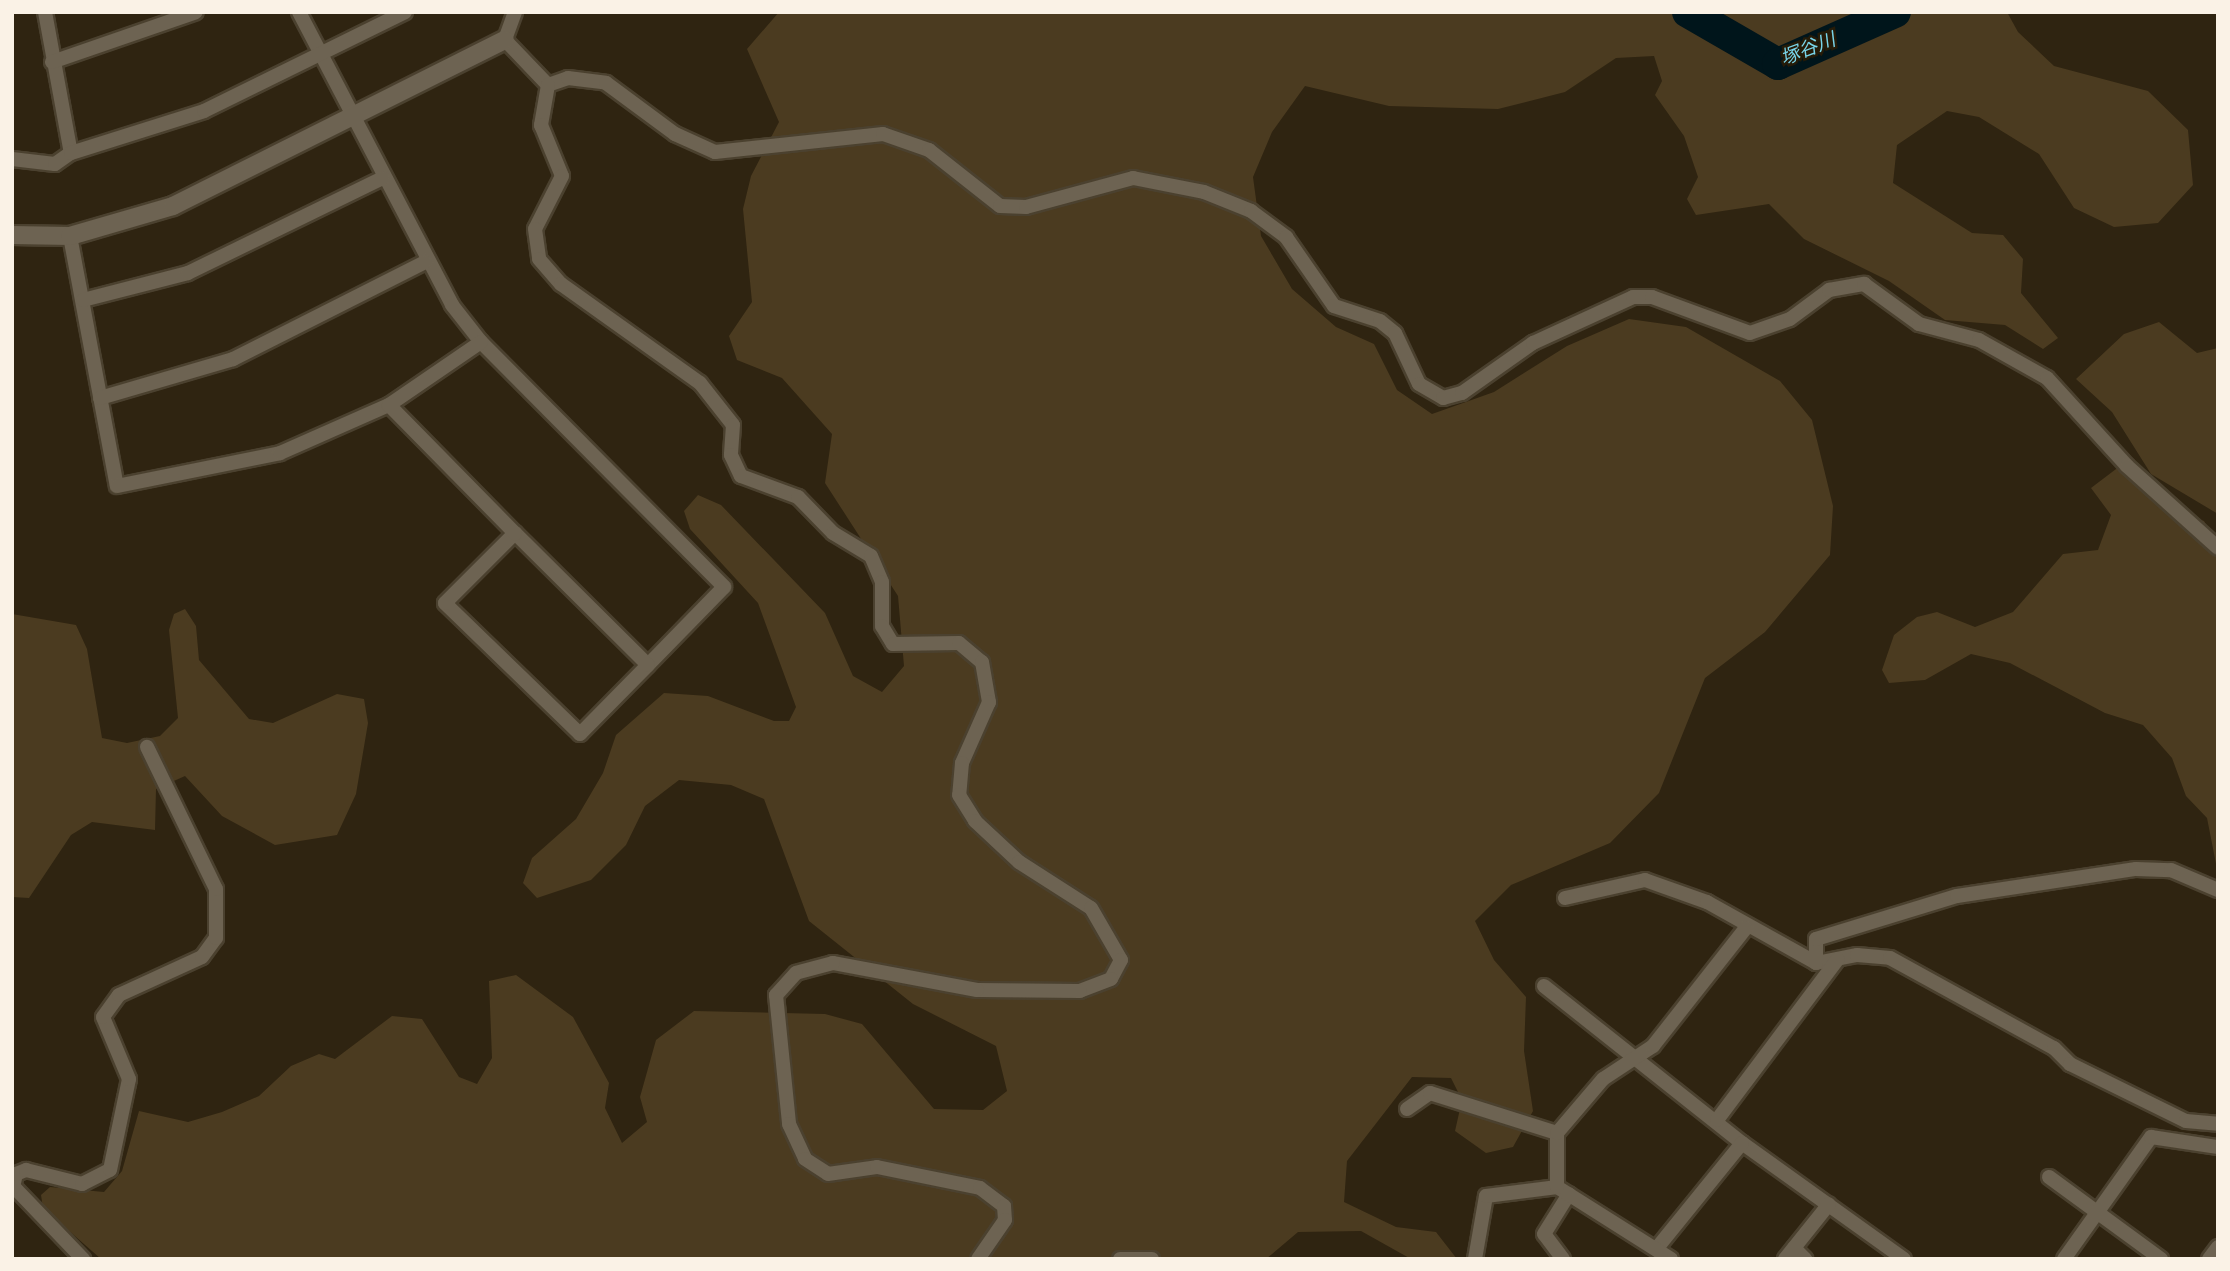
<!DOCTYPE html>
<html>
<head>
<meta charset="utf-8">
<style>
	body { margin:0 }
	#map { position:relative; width:2230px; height:1271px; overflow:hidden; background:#2f2411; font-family:"Work Sans","Noto Sans JP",sans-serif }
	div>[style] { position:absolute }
	.green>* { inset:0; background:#4b3b20 }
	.river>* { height:32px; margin:-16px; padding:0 16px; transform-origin:16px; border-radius:16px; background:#00151b }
	.roads { filter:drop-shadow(2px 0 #4b412f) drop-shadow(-2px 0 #4b412f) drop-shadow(0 2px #4b412f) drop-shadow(0 -2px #4b412f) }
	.minor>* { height:14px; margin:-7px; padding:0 7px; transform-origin:7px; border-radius:7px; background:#6d6352 }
	.tertiary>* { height:18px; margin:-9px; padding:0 9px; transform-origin:9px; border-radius:9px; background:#6d6352 }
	span { translate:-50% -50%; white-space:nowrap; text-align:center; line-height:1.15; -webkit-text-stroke:5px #251b08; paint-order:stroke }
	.water-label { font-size:19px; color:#78d4e9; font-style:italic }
	.frame { position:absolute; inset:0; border:14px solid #faf2e6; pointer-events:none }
</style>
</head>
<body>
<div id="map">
	<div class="green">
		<i style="clip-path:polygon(779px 12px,2007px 12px,2018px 32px,2054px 66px,2148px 91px,2188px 130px,2193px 185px,2158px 223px,2114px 227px,2074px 208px,2039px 154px,1979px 117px,1947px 111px,1897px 145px,1893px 183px,1972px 233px,2003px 235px,2023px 259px,2021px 293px,2058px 338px,2043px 349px,2005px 325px,1945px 320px,1889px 281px,1804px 239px,1769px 204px,1696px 215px,1687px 199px,1698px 177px,1684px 136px,1655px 95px,1662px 81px,1654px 56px,1616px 58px,1565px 92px,1498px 109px,1389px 106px,1305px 86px,1272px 132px,1253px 177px,1261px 236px,1292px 289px,1336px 327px,1374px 344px,1397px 390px,1432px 414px,1494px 392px,1567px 346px,1629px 319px,1686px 327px,1780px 381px,1812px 420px,1833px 506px,1830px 555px,1765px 632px,1705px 678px,1659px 793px,1610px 843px,1511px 885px,1475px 921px,1494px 960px,1526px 997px,1524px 1051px,1533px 1111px,1513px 1147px,1486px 1153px,1455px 1131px,1462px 1100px,1451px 1078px,1412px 1077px,1347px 1161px,1344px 1202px,1396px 1227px,1436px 1232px,1457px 1259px,1411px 1259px,1361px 1231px,1298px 1232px,1266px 1259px,101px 1259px,43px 1208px,41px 1195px,50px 1187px,104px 1192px,122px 1171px,139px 1111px,188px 1122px,222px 1112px,259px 1096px,291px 1066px,319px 1054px,335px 1059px,392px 1016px,422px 1019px,459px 1077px,477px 1084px,492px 1058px,489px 981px,516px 975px,573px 1017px,609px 1083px,605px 1108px,622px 1143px,647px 1122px,640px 1097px,656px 1040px,694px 1011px,825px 1014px,862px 1024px,934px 1109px,983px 1110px,1007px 1091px,996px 1046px,913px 1004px,809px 921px,764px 799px,731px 785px,679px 780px,645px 806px,626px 845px,591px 880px,537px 898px,523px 883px,532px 858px,576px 819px,603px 773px,616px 735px,664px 693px,708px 696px,774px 721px,789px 721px,796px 707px,758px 603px,690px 529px,684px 511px,698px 495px,721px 505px,825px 613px,853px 676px,882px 692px,904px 666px,898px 596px,825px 483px,832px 434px,782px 378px,737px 360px,729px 336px,752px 302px,743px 209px,751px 176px,779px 122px,747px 49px)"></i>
		<i style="clip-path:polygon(2159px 322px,2197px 353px,2218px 348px,2218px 514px,2151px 474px,2112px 412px,2076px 379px,2124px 334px)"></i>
		<i style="clip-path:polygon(2120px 466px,2179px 513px,2204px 521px,2218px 548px,2218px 874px,2207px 818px,2186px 796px,2172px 758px,2143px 725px,2105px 713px,2010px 663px,1971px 654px,1925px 680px,1889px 683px,1882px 670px,1894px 635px,1917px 617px,1937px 612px,1975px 627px,2013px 612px,2063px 554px,2098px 550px,2111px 515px,2091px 488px)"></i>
		<i style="clip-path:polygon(185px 609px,196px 626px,199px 660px,249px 719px,273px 723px,337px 694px,364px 699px,368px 723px,356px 794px,337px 835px,275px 845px,222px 816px,185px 776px,156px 789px,155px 830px,92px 822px,71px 835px,29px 898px,12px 897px,12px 614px,76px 625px,87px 649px,102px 738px,127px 743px,160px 736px,178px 718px,169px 630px,174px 614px)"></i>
	</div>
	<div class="river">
		<i style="left:1688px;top:12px;width:104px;rotate:30deg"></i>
		<i style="left:1778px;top:64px;width:128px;rotate:-24deg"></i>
	</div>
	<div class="roads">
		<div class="minor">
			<i style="left:45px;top:12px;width:143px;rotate:79.6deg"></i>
			<i style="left:299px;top:12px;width:331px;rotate:62.4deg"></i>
			<i style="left:452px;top:305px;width:47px;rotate:51.9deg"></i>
			<i style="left:481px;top:342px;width:345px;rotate:45.2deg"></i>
			<i style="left:724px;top:587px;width:109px;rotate:134.3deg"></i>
			<i style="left:648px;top:665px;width:97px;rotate:134.6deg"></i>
			<i style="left:580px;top:734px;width:188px;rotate:-135.9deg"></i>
			<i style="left:445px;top:603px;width:99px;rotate:-45deg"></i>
			<i style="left:515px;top:533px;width:187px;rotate:44.8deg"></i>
			<i style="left:515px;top:12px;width:30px;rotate:110deg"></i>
			<i style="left:505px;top:40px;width:62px;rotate:46.3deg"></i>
			<i style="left:548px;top:85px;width:21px;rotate:-19deg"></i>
			<i style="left:568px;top:78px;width:38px;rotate:7deg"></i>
			<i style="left:606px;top:83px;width:86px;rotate:36.5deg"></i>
			<i style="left:675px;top:134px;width:44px;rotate:24.2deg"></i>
			<i style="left:715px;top:152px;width:169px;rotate:-6.1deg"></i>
			<i style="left:883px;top:134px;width:49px;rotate:19.2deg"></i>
			<i style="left:929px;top:150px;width:90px;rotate:38.3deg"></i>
			<i style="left:1000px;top:206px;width:26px;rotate:2deg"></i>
			<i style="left:1026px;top:207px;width:111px;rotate:-15.2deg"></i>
			<i style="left:1133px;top:178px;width:72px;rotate:11.2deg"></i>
			<i style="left:1204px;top:192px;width:51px;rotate:22deg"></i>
			<i style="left:1251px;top:211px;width:44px;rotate:36.6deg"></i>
			<i style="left:1286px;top:237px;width:84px;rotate:55.2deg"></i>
			<i style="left:1334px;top:306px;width:48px;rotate:18.1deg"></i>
			<i style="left:1380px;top:321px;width:19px;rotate:39deg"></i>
			<i style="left:1395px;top:333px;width:56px;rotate:64.8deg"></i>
			<i style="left:1419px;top:384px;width:28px;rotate:30deg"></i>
			<i style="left:1443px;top:398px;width:20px;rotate:-15deg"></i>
			<i style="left:1462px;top:393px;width:87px;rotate:-35.2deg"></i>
			<i style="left:1533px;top:343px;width:110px;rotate:-24.7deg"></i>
			<i style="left:1633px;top:297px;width:19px"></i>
			<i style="left:1652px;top:297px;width:104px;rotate:20.2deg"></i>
			<i style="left:1750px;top:333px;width:42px;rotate:-19.3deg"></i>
			<i style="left:1790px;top:319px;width:49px;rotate:-36.6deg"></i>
			<i style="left:1829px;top:290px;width:36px;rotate:-10deg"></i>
			<i style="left:1864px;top:284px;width:68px;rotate:36deg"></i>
			<i style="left:1919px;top:324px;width:62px;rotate:14.9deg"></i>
			<i style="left:1979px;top:340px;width:78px;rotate:29.2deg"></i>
			<i style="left:2047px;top:378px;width:119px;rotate:47.7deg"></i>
			<i style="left:2127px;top:466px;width:122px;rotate:42deg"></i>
			<i style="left:52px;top:62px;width:152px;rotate:-19.1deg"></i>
			<i style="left:548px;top:85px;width:41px;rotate:99.9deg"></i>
			<i style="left:541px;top:125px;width:55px;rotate:67.6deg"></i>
			<i style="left:562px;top:176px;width:59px;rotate:117deg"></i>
			<i style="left:535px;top:229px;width:30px;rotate:82deg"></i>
			<i style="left:539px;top:259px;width:33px;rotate:49deg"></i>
			<i style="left:561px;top:284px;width:171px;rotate:35.5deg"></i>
			<i style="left:700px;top:383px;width:53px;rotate:51.8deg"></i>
			<i style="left:733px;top:425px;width:30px;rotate:94deg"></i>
			<i style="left:731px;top:455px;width:23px;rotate:65deg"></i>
			<i style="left:741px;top:476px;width:61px;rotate:20.2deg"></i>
			<i style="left:798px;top:497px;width:50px;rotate:45.8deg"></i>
			<i style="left:833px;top:533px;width:44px;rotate:31.2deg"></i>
			<i style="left:871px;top:556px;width:28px;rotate:67deg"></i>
			<i style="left:882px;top:582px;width:44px;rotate:90deg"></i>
			<i style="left:882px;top:626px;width:21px;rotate:59deg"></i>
			<i style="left:893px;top:644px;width:66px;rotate:-0.9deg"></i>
			<i style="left:959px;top:643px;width:30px;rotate:40deg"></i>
			<i style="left:982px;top:662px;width:41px;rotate:80.1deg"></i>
			<i style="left:989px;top:702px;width:67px;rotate:113.9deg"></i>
			<i style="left:962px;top:763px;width:32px;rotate:95deg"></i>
			<i style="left:959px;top:795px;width:31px;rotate:58deg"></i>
			<i style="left:975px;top:821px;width:60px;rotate:43deg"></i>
			<i style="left:1019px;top:862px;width:85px;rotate:32.6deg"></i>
			<i style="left:1091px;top:908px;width:60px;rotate:60deg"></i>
			<i style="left:1121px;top:960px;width:21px;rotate:118deg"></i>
			<i style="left:1111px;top:979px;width:33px;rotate:159deg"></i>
			<i style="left:1080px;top:991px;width:103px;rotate:-179.4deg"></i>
			<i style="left:977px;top:990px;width:147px;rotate:-169.4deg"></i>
			<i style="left:833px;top:963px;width:38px;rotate:165deg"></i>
			<i style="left:796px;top:973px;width:30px;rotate:132deg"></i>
			<i style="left:776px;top:995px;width:130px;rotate:84.2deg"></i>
			<i style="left:789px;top:1124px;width:38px;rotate:65deg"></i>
			<i style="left:805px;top:1159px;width:27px;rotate:33deg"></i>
			<i style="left:828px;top:1174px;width:49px;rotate:-8.1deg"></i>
			<i style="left:877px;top:1167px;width:105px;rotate:11.5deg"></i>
			<i style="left:980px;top:1188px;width:30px;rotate:37deg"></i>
			<i style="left:1004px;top:1206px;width:14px;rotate:86deg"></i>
			<i style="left:1005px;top:1220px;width:47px;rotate:124.7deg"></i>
			<i style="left:12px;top:159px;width:43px;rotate:6.6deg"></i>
			<i style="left:55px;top:164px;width:19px;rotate:-35deg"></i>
			<i style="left:71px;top:153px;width:139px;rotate:-17.5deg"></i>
			<i style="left:204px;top:111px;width:224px;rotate:-26.2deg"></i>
			<i style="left:70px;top:236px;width:254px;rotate:79.4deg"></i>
			<i style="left:117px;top:486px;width:166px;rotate:-11.4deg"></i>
			<i style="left:280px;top:453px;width:119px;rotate:-23.8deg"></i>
			<i style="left:83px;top:300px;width:108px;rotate:-14.4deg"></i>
			<i style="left:188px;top:273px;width:217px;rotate:-26deg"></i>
			<i style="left:481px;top:342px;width:112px;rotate:145.6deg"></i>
			<i style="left:389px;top:405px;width:180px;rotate:45.5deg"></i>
			<i style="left:100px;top:398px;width:139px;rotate:-16.3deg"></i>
			<i style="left:233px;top:359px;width:215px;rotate:-26.8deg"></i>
			<i style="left:1565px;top:898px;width:82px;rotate:-12.7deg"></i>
			<i style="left:1645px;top:880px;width:66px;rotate:19.5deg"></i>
			<i style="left:1707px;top:902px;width:125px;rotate:29.2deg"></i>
			<i style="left:1816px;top:963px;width:42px;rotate:-11deg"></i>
			<i style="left:1857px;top:955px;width:33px;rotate:5deg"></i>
			<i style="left:1890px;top:958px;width:187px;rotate:28.8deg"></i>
			<i style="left:2054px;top:1048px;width:23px;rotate:45deg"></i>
			<i style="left:2070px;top:1064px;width:129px;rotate:26.2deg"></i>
			<i style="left:2186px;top:1121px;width:32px;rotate:5deg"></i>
			<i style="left:1816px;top:963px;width:24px;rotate:-90deg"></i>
			<i style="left:1816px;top:939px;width:147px;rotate:-17deg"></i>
			<i style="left:1957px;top:896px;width:181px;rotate:-8.6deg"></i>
			<i style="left:2136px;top:869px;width:35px;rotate:2deg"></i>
			<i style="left:2171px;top:870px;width:51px;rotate:23.1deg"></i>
			<i style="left:1544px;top:986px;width:253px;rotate:38.4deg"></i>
			<i style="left:1742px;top:1143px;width:199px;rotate:35.6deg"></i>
			<i style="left:1407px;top:1109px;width:28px;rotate:-35deg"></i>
			<i style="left:1430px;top:1093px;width:133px;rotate:17.5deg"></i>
			<i style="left:1717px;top:1120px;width:201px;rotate:-53.1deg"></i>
			<i style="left:2049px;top:1177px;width:139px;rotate:36.2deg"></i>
			<i style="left:12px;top:1185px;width:103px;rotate:46.2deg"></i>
			<i style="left:13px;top:1187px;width:13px;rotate:-77deg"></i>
			<i style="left:16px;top:1174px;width:11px;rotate:-22deg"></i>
			<i style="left:26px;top:1170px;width:58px;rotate:14deg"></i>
			<i style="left:82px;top:1184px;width:31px;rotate:-27deg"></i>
			<i style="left:110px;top:1170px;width:93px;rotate:-78.2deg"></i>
			<i style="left:129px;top:1079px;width:67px;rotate:-112.8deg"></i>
			<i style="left:103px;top:1017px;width:27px;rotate:-54deg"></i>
			<i style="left:119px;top:995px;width:91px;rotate:-24.6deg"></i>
			<i style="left:202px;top:957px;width:24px;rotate:-54deg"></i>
			<i style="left:216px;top:938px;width:49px;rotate:-90deg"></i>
			<i style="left:216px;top:889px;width:158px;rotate:-115.9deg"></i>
			<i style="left:1657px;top:1248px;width:135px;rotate:-51deg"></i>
			<i style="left:1794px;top:1248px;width:16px;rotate:45deg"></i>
			<i style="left:1120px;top:1259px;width:32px"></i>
			<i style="left:1475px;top:1259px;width:64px;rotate:-80.1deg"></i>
			<i style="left:1486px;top:1196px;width:72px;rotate:-7.2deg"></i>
			<i style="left:1563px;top:1259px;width:31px;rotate:-127deg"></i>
			<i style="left:1544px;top:1234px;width:47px;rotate:-58deg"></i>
			<i style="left:1671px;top:1259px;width:135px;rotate:-147.7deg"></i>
			<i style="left:1557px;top:1187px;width:54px;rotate:-90deg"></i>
			<i style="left:1557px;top:1133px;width:71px;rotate:-49.6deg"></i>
			<i style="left:1603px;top:1079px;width:60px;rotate:-33.4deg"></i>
			<i style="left:1653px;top:1046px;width:150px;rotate:-51.8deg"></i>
			<i style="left:1785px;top:1259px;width:70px;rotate:-51.3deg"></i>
			<i style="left:2064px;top:1259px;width:150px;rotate:-54.5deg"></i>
			<i style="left:2151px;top:1137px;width:68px;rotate:8.5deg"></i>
			<i style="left:2209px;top:1259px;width:15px;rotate:-53deg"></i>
		</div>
		<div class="tertiary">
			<i style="left:12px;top:235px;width:58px;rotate:1deg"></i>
			<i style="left:70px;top:236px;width:107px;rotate:-16.2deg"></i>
			<i style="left:173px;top:206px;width:371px;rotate:-26.6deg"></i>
		</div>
	</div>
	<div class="water-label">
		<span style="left:1808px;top:49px;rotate:-21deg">塚谷川</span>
	</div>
	<div class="frame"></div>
</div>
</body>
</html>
